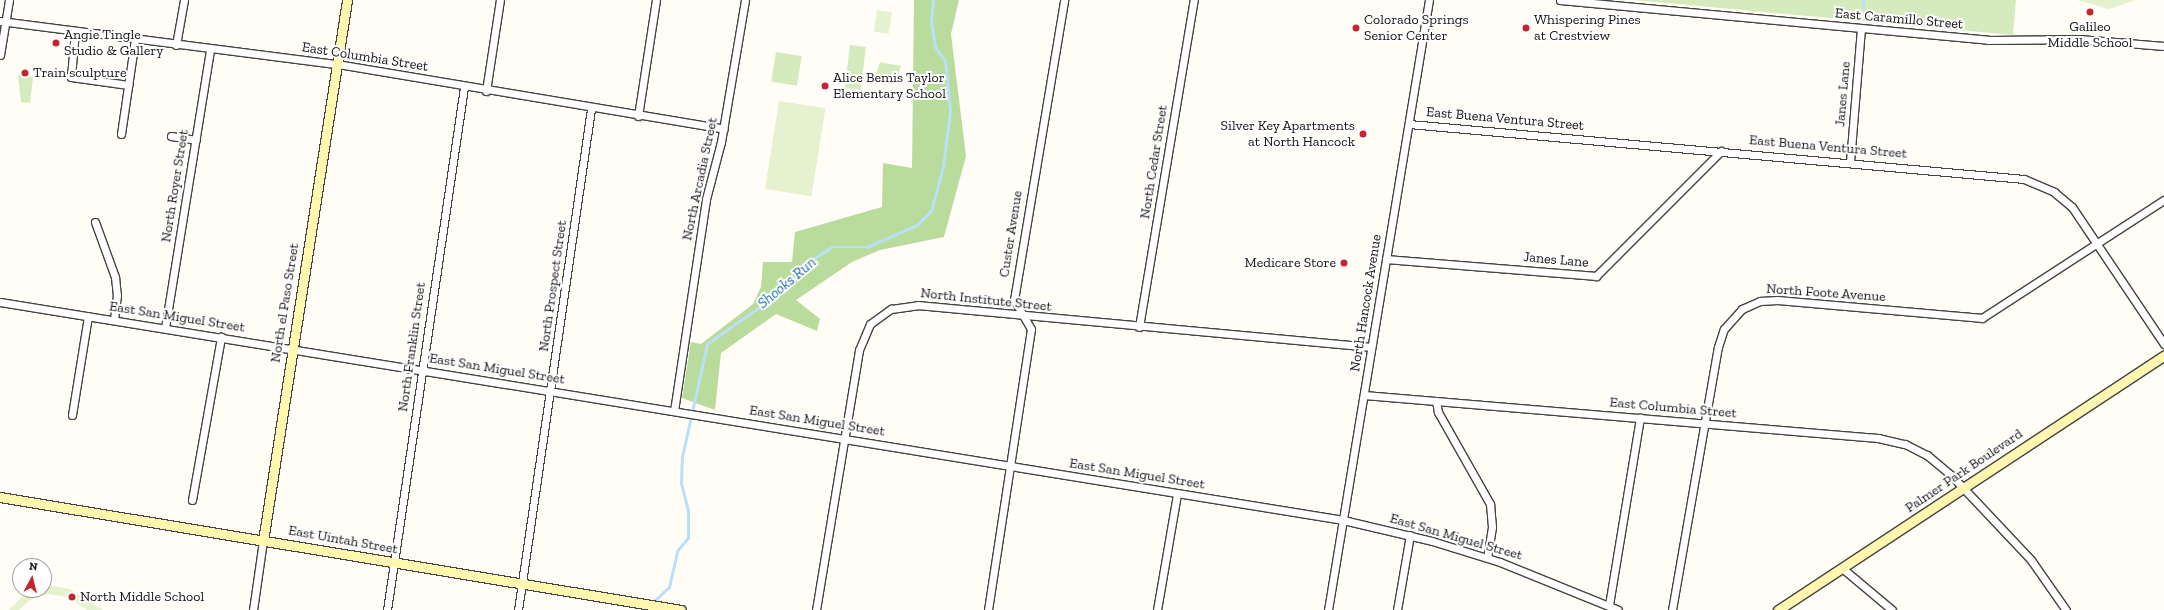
<!DOCTYPE html>
<html>
<head>
<meta charset="utf-8">
<style>
	body { margin:0 }
	#map { position:relative; width:2164px; height:610px; overflow:hidden; background:#fffdf5; font-family:"Zilla Slab",serif }
	div>[style] { position:absolute }
	.green>* { inset:0; background:#d5ebbd; transform-origin:0 0 }
	.forest>* { inset:0; background:#b9dc9c }
	.pitch>* { inset:0; background:#e6f2cf; transform-origin:0 0 }
	.stream>* { height:2.5px; margin:-1.25px; padding:0 1.25px; transform-origin:1.25px; border-radius:1.25px; background:#b9e0f7 }
	.roads { filter:drop-shadow(1px 0 #444) drop-shadow(-1px 0 #444) drop-shadow(0 1px #444) drop-shadow(0 -1px #444) }
	.street>* { height:7px; margin:-3.5px; padding:0 3.5px; transform-origin:3.5px; border-radius:3.5px; background:#fff }
	.secondary>* { height:9px; margin:-4.5px; padding:0 4.5px; transform-origin:4.5px; border-radius:4.5px; background:#fff6b0 }
	.dots>* { width:11px; height:11px; translate:-50% -50%; box-sizing:border-box; border:2px solid #fff; border-radius:50% }
	span { translate:-50% -50%; white-space:nowrap; text-align:center; line-height:1.15; -webkit-text-stroke:4px #fff; paint-order:stroke }
	.street-label { font-size:14px; color:#111 }
	.poi-label { font-size:14px; color:#111 }
	.left { translate:0 -50%; text-align:left }
	.right { translate:-100% -50%; text-align:right }
	.water-label { font-size:15px; color:#1768a6; font-style:italic }
	.north { position:absolute; left:12px; top:558px; width:40px; height:40px; box-sizing:border-box; background:#fff; border:1px solid #a0a0a0; border-radius:50%; rotate:7deg; font-size:11px; font-weight:700; line-height:16px; text-align:center; color:#111 }
	.north::after { content:''; display:block; margin:auto; width:14px; height:18px; background:#c4262e; clip-path:polygon(50% 0,100% 100%,50% 72%,0 100%) }
</style>
</head>
<body>
<div id="map">
	<div class="green">
		<i style="clip-path:polygon(1634px 0,2016px 0,2013px 35px)"></i>
		<i style="left:850px;top:45px;width:16px;height:43px;rotate:7deg"></i>
		<i style="left:776px;top:52px;width:26px;height:30px;rotate:9deg"></i>
		<i style="clip-path:polygon(880px 62px,901px 66px,896px 82px,875px 78px)"></i>
		<i style="clip-path:polygon(18px 75px,33px 77px,30px 103px,21px 102px)"></i>
	</div>
	<div class="forest">
		<i style="clip-path:polygon(914px 0,959px 0,951px 34px,966px 156px,944px 237px,880px 250px,852px 262px,796px 300px,820px 319px,817px 331px,776px 314px,721px 353px,715px 410px,682px 398px,691px 342px,701px 344px,753px 304px,761px 287px,763px 262px,792px 262px,795px 232px,882px 207px,883px 163px,912px 168px)"></i>
	</div>
	<div class="pitch">
		<i style="clip-path:polygon(2077px 0,2135px 0,2109px 9px)"></i>
		<i style="left:877px;top:10px;width:15px;height:22px;rotate:8deg"></i>
		<i style="left:779px;top:101px;width:47px;height:89px;rotate:9deg"></i>
		<i style="clip-path:polygon(48px 585px,70px 589px,103px 610px,87px 610px,68px 597px,49px 594px,30px 600px,19px 610px,9px 610px,26px 593px,44px 590px)"></i>
	</div>
	<div class="stream">
		<i style="left:1863px;top:0;width:7px;rotate:82deg"></i>
		<i style="left:652px;top:603px;width:23px;rotate:-43deg"></i>
		<i style="left:669px;top:587px;width:37px;rotate:-77deg"></i>
		<i style="left:677px;top:551px;width:17px;rotate:-50deg"></i>
		<i style="left:688px;top:538px;width:27px;rotate:-90deg"></i>
		<i style="left:688px;top:511px;width:29px;rotate:-104deg"></i>
		<i style="left:681px;top:483px;width:26px;rotate:-88deg"></i>
		<i style="left:682px;top:457px;width:116px;rotate:-77.5deg"></i>
		<i style="left:707px;top:344px;width:87px;rotate:-35.2deg"></i>
		<i style="left:778px;top:294px;width:42px;rotate:-46.9deg"></i>
		<i style="left:807px;top:263px;width:30px;rotate:-33deg"></i>
		<i style="left:832px;top:247px;width:35px"></i>
		<i style="left:867px;top:247px;width:55px;rotate:-23.7deg"></i>
		<i style="left:917px;top:225px;width:20px;rotate:-45deg"></i>
		<i style="left:931px;top:211px;width:46px;rotate:-74.7deg"></i>
		<i style="left:943px;top:167px;width:56px;rotate:-82.9deg"></i>
		<i style="left:950px;top:111px;width:50px;rotate:-95.7deg"></i>
		<i style="left:945px;top:61px;width:17px;rotate:-126deg"></i>
		<i style="left:935px;top:47px;width:24px;rotate:-99deg"></i>
		<i style="left:931px;top:23px;width:23px;rotate:-85deg"></i>
	</div>
	<div class="roads">
		<div class="street">
			<i style="left:1560px;top:0;width:430px;rotate:5.3deg"></i>
			<i style="left:1988px;top:40px;width:91px;rotate:-0.6deg"></i>
			<i style="left:2079px;top:39px;width:85px;rotate:4.7deg"></i>
			<i style="left:0;top:21px;width:340px;rotate:7.3deg"></i>
			<i style="left:337px;top:64px;width:392px;rotate:9.5deg"></i>
			<i style="left:75px;top:31px;width:46px;rotate:95deg"></i>
			<i style="left:71px;top:77px;width:58px;rotate:8deg"></i>
			<i style="left:176px;top:45px;width:46px;rotate:-79.9deg"></i>
			<i style="left:0;top:55px;width:56px;rotate:-80.7deg"></i>
			<i style="left:486px;top:91px;width:92px;rotate:-81.3deg"></i>
			<i style="left:638px;top:116px;width:117px;rotate:-81.2deg"></i>
			<i style="left:1409px;top:124px;width:617px;rotate:5.11deg"></i>
			<i style="left:2024px;top:179px;width:33px;rotate:23deg"></i>
			<i style="left:2054px;top:192px;width:23px;rotate:40deg"></i>
			<i style="left:2072px;top:207px;width:165px;rotate:56.1deg"></i>
			<i style="left:121px;top:134px;width:96px;rotate:-81.6deg"></i>
			<i style="left:171px;top:136px;width:25px;rotate:9deg"></i>
			<i style="left:1850px;top:162px;width:133px;rotate:-85.3deg"></i>
			<i style="left:95px;top:222px;width:59px;rotate:70deg"></i>
			<i style="left:115px;top:277px;width:18px;rotate:84deg"></i>
			<i style="left:117px;top:295px;width:25px;rotate:97deg"></i>
			<i style="left:1386px;top:259px;width:211px;rotate:4.6deg"></i>
			<i style="left:1596px;top:276px;width:177px;rotate:-45deg"></i>
			<i style="left:0;top:302px;width:1361px;rotate:9.22deg"></i>
			<i style="left:1343px;top:520px;width:91px;rotate:13.3deg"></i>
			<i style="left:1432px;top:541px;width:71px;rotate:17.2deg"></i>
			<i style="left:1500px;top:562px;width:127px;rotate:22.1deg"></i>
			<i style="left:1139px;top:327px;width:332px;rotate:-80.5deg"></i>
			<i style="left:165px;top:328px;width:283px;rotate:-80.8deg"></i>
			<i style="left:1364px;top:395px;width:516px;rotate:4.78deg"></i>
			<i style="left:1878px;top:438px;width:28px;rotate:13deg"></i>
			<i style="left:1905px;top:444px;width:25px;rotate:27deg"></i>
			<i style="left:1927px;top:455px;width:31px;rotate:40deg"></i>
			<i style="left:1951px;top:475px;width:117px;rotate:46.7deg"></i>
			<i style="left:2031px;top:560px;width:61px;rotate:55deg"></i>
			<i style="left:1436px;top:401px;width:11px;rotate:80deg"></i>
			<i style="left:1438px;top:412px;width:106px;rotate:60.5deg"></i>
			<i style="left:1490px;top:504px;width:23px;rotate:85deg"></i>
			<i style="left:1492px;top:527px;width:30px;rotate:99deg"></i>
			<i style="left:674px;top:411px;width:214px;rotate:-81.4deg"></i>
			<i style="left:706px;top:199px;width:59px;rotate:-75.3deg"></i>
			<i style="left:721px;top:142px;width:144px;rotate:-80.4deg"></i>
			<i style="left:72px;top:415px;width:100px;rotate:-80.8deg"></i>
			<i style="left:192px;top:500px;width:166px;rotate:-79.9deg"></i>
			<i style="left:1842px;top:568px;width:65px;rotate:40deg"></i>
			<i style="left:1609px;top:605px;width:190px;rotate:-80.6deg"></i>
			<i style="left:253px;top:610px;width:70px;rotate:-81.8deg"></i>
			<i style="left:387px;top:610px;width:529px;rotate:-81.62deg"></i>
			<i style="left:518px;top:610px;width:506px;rotate:-81.71deg"></i>
			<i style="left:816px;top:610px;width:264px;rotate:-80.6deg"></i>
			<i style="left:859px;top:350px;width:28px;rotate:-67deg"></i>
			<i style="left:870px;top:324px;width:26px;rotate:-36deg"></i>
			<i style="left:891px;top:309px;width:27px;rotate:-8deg"></i>
			<i style="left:918px;top:305px;width:455px;rotate:5.3deg"></i>
			<i style="left:988px;top:610px;width:284px;rotate:-81.3deg"></i>
			<i style="left:1031px;top:329px;width:34px;rotate:-120deg"></i>
			<i style="left:1014px;top:300px;width:304px;rotate:-80.5deg"></i>
			<i style="left:1157px;top:610px;width:118px;rotate:-80.2deg"></i>
			<i style="left:1328px;top:610px;width:618px;rotate:-80.6deg"></i>
			<i style="left:1397px;top:610px;width:76px;rotate:-80.2deg"></i>
			<i style="left:1672px;top:610px;width:267px;rotate:-80.1deg"></i>
			<i style="left:1718px;top:347px;width:19px;rotate:-72deg"></i>
			<i style="left:1724px;top:329px;width:27px;rotate:-48deg"></i>
			<i style="left:1742px;top:309px;width:20px;rotate:-24deg"></i>
			<i style="left:1760px;top:301px;width:18px;rotate:-3deg"></i>
			<i style="left:1778px;top:300px;width:205px;rotate:5deg"></i>
			<i style="left:1982px;top:318px;width:217px;rotate:-33deg"></i>
		</div>
		<div class="secondary">
			<i style="left:0;top:497px;width:690px;rotate:9.42deg"></i>
			<i style="left:263px;top:541px;width:547px;rotate:-81.17deg"></i>
			<i style="left:1778px;top:610px;width:463px;rotate:-33.4deg"></i>
		</div>
	</div>
	<div class="dots">
		<i style="left:2090px;top:12px;background:#c4262e"></i>
		<i style="left:1356px;top:28px;background:#c4262e"></i>
		<i style="left:1526px;top:28px;background:#c4262e"></i>
		<i style="left:56px;top:43px;background:#c4262e"></i>
		<i style="left:25px;top:73px;background:#c4262e"></i>
		<i style="left:825px;top:86px;background:#c4262e"></i>
		<i style="left:1363px;top:134px;background:#c4262e"></i>
		<i style="left:1344px;top:263px;background:#c4262e"></i>
		<i style="left:72px;top:597px;background:#c4262e"></i>
	</div>
	<div class="street-label">
		<span style="left:1899px;top:19px;rotate:5deg">East Caramillo Street</span>
		<span style="left:365px;top:57px;rotate:9deg">East Columbia Street</span>
		<span style="left:1843px;top:94px;rotate:-85deg">Janes Lane</span>
		<span style="left:1505px;top:119px;rotate:5deg">East Buena Ventura Street</span>
		<span style="left:1828px;top:147px;rotate:5deg">East Buena Ventura Street</span>
		<span style="left:1154px;top:162px;rotate:-81deg">North Cedar Street</span>
		<span style="left:700px;top:179px;rotate:-78deg">North Arcadia Street</span>
		<span style="left:175px;top:186px;rotate:-81deg">North Royer Street</span>
		<span style="left:1011px;top:234px;rotate:-81deg">Custer Avenue</span>
		<span style="left:1556px;top:260px;rotate:5deg">Janes Lane</span>
		<span style="left:553px;top:286px;rotate:-82deg">North Prospect Street</span>
		<span style="left:1826px;top:293px;rotate:4deg">North Foote Avenue</span>
		<span style="left:986px;top:300px;rotate:6deg">North Institute Street</span>
		<span style="left:285px;top:303px;rotate:-81deg">North el Paso Street</span>
		<span style="left:1366px;top:303px;rotate:-81deg">North Hancock Avenue</span>
		<span style="left:177px;top:317px;rotate:9deg">East San Miguel Street</span>
		<span style="left:412px;top:347px;rotate:-82deg">North Franklin Street</span>
		<span style="left:497px;top:369px;rotate:9deg">East San Miguel Street</span>
		<span style="left:1673px;top:408px;rotate:5deg">East Columbia Street</span>
		<span style="left:817px;top:421px;rotate:9deg">East San Miguel Street</span>
		<span style="left:1964px;top:471px;rotate:-34deg">Palmer Park Boulevard</span>
		<span style="left:1137px;top:474px;rotate:9deg">East San Miguel Street</span>
		<span style="left:1456px;top:537px;rotate:16deg">East San Miguel Street</span>
		<span style="left:343px;top:540px;rotate:10deg">East Uintah Street</span>
	</div>
	<div class="poi-label">
		<span class="left" style="left:1364px;top:28px">Colorado Springs<br>Senior Center</span>
		<span class="left" style="left:1534px;top:28px">Whispering Pines<br>at Crestview</span>
		<span style="left:2090px;top:35px">Galileo<br>Middle School</span>
		<span class="left" style="left:64px;top:43px">Angie Tingle<br>Studio &amp; Gallery</span>
		<span class="left" style="left:33px;top:73px">Train sculpture</span>
		<span class="left" style="left:833px;top:86px">Alice Bemis Taylor<br>Elementary School</span>
		<span class="right" style="left:1355px;top:134px">Silver Key Apartments<br>at North Hancock</span>
		<span class="right" style="left:1336px;top:263px">Medicare Store</span>
		<span class="left" style="left:80px;top:597px">North Middle School</span>
	</div>
	<div class="water-label">
		<span style="left:787px;top:283px;rotate:-40deg">Shooks Run</span>
	</div>
	<div class="north">N</div>
</div>
</body>
</html>
